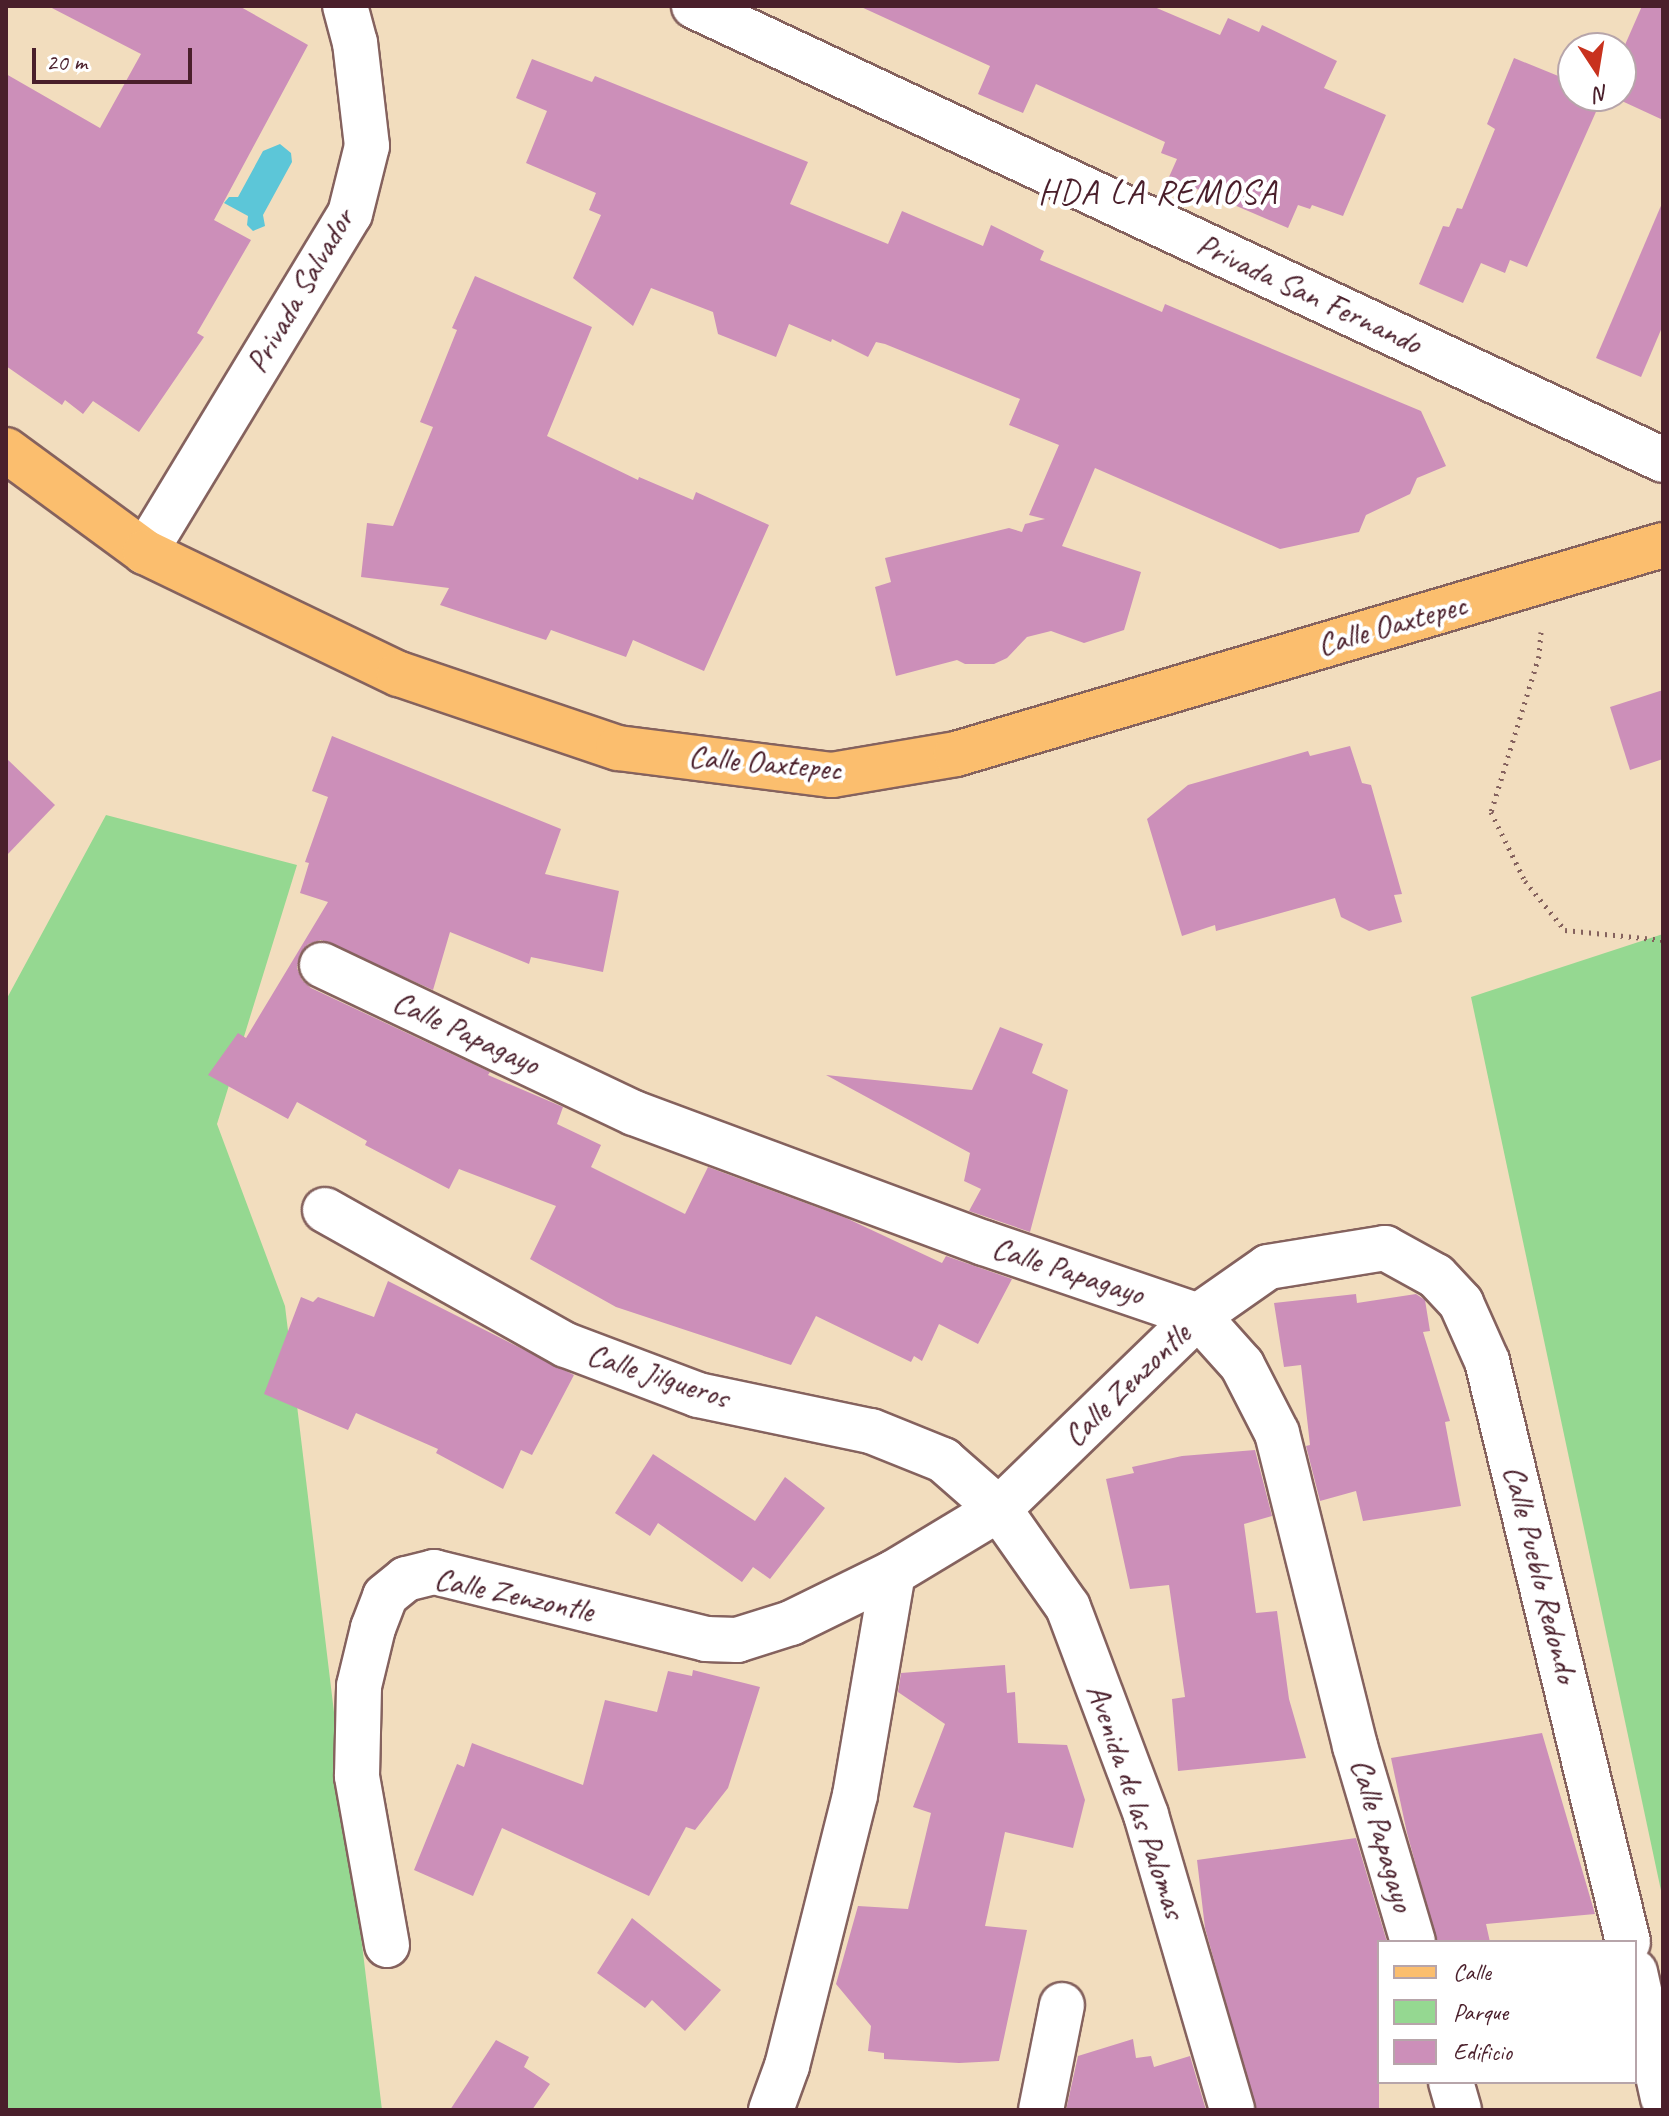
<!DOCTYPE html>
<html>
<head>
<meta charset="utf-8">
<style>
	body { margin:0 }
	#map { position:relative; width:1669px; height:2116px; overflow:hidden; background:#f2ddbe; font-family:Caveat,sans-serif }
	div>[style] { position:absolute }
	.green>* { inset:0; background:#95d891 }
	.water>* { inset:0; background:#5cc6d8 }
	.building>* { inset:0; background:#cc8fb9 }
	.path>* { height:5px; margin-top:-2.5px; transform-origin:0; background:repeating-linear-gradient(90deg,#85625e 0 2px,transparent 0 8px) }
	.roads { filter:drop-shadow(2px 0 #85625e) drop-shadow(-2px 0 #85625e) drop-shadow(0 2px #85625e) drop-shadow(0 -2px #85625e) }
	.minor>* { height:44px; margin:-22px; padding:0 22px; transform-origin:22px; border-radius:22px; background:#fff }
	.major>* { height:44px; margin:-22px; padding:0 22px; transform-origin:22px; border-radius:22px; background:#fbbe6e }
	span { translate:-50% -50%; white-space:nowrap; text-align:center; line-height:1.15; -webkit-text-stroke:8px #fff; paint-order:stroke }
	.street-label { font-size:32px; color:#4a1f2b }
	.neighbourhood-label { font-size:34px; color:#4a1f2b; letter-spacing:2px }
	.frame { position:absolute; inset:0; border:8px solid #4a1f2b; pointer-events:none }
	.legend { position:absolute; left:1377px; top:1940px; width:260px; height:144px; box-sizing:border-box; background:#fff; border:2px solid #b7a5aa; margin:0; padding:10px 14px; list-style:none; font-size:24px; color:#4a1f2b }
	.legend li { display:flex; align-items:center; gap:16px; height:40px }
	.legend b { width:40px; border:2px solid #b7a5aa }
	.north { position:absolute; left:1557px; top:32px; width:80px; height:80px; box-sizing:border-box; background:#fff; border:2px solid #b7a5aa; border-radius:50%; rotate:168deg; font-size:22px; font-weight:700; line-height:32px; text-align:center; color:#4a1f2b }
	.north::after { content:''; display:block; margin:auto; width:28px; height:36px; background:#c8321e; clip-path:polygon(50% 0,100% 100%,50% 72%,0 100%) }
	.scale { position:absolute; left:32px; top:48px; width:160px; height:36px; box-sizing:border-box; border:4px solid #4a1f2b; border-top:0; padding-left:10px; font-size:24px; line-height:28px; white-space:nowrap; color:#4a1f2b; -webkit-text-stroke:6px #fff; paint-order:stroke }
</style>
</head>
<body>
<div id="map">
	<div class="green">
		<i style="clip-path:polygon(106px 815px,297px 865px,217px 1124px,285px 1306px,382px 2110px,6px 2110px,6px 1000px)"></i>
		<i style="clip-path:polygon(1663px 934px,1663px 1900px,1471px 997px)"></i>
	</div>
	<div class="water">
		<i style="clip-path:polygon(280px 144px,291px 153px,292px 162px,263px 215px,265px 226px,253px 231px,247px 225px,248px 216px,224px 203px,229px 197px,238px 197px,263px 151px)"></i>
	</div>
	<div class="building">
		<i style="clip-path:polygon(48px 6px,239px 6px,308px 45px,214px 220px,251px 240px,197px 333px,204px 337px,139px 432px,93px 401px,83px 414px,65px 400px,62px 405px,6px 366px,6px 74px,100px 128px,141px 54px)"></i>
		<i style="clip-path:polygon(859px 6px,1152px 6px,1220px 35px,1228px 18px,1259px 32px,1262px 25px,1337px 61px,1324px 88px,1386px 115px,1343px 216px,1312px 205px,1310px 209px,1298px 205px,1288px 228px,1169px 177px,1177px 159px,1161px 153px,1165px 142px,1036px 84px,1023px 113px,978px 94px,990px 66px)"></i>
		<i style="clip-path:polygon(1642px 6px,1663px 6px,1663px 120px,1611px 96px,1621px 96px,1621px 54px)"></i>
		<i style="clip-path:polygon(1514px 58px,1573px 82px,1573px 96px,1603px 96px,1527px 267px,1510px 260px,1505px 273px,1481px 263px,1463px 303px,1419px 284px,1443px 226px,1449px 227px,1457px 208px,1462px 209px,1495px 129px,1487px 124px)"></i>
		<i style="clip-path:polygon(532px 59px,592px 82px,595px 76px,808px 162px,790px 204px,888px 244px,902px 211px,983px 246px,991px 225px,1044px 251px,1040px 260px,1162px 312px,1165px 304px,1421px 411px,1446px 466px,1417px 478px,1410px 494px,1366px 515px,1359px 532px,1280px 549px,1095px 468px,1062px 546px,1141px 572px,1124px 630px,1084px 643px,1051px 631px,1027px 637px,1007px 658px,994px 664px,965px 664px,957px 660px,896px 676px,875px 587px,891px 582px,885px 558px,1009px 528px,1022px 532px,1025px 524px,1045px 519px,1029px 515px,1059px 445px,1009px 425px,1020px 399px,885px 344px,876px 342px,868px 357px,832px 339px,831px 342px,789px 324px,776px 357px,718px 334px,713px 312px,651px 288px,633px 326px,573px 278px,601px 215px,589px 210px,596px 193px,526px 163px,547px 111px,516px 98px)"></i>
		<i style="clip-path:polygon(1663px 201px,1663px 325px,1641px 377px,1596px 358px)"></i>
		<i style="clip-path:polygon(475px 276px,592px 327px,547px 436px,638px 480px,639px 477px,693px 500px,696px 492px,769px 525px,704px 671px,633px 640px,626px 657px,551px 630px,546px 640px,440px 605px,449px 588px,361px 577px,367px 523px,393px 526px,433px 427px,420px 422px,457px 330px,452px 328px)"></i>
		<i style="clip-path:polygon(1663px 690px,1663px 759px,1630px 770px,1610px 707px)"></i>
		<i style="clip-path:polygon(332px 736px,561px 829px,545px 874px,619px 891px,603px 972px,531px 957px,529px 964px,450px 932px,433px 990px,321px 940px,308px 944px,300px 954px,297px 968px,302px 980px,311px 988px,490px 1072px,488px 1075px,563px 1107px,557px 1124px,601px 1145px,591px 1167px,685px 1214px,708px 1167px,846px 1218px,942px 1263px,946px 1256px,1012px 1279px,978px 1344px,939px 1324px,922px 1361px,914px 1356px,911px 1362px,816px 1316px,791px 1365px,616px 1307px,530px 1259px,556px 1206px,459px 1169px,449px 1189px,365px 1145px,367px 1141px,297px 1102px,288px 1119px,208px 1075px,238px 1033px,246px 1038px,328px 902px,300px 893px,309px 863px,305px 862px,328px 797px,312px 791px)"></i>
		<i style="clip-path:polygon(1350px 746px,1362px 783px,1371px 785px,1402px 894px,1394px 895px,1402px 922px,1369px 931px,1341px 917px,1335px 898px,1216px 931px,1215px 925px,1182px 936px,1147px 819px,1188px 785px,1308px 751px,1310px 756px)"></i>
		<i style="clip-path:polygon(6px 758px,55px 805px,6px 856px)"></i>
		<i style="clip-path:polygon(1000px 1027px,1043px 1044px,1032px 1073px,1068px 1090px,1030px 1232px,969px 1211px,981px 1189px,964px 1181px,970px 1153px,826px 1075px,972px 1090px)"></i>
		<i style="clip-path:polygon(388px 1281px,574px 1375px,532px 1455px,521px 1450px,503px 1489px,436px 1453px,438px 1449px,356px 1413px,348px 1430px,264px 1394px,301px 1297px,313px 1302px,318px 1297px,374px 1317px)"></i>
		<i style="clip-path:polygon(1356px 1294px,1357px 1303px,1416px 1294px,1425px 1300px,1430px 1331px,1423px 1332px,1450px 1421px,1445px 1422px,1461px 1506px,1363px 1521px,1356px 1491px,1320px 1501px,1306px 1446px,1310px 1445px,1301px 1365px,1284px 1367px,1274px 1303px)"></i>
		<i style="clip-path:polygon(1255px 1450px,1272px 1516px,1244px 1524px,1256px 1613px,1277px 1611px,1289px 1699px,1306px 1758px,1178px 1771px,1172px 1699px,1185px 1697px,1169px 1585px,1130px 1589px,1106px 1479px,1134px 1473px,1132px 1467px,1182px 1456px)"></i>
		<i style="clip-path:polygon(653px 1454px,755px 1521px,785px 1477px,825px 1508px,770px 1579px,753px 1567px,742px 1582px,658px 1523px,650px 1536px,615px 1513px)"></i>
		<i style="clip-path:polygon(1005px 1665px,1007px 1693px,1015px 1692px,1018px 1743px,1067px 1745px,1085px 1800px,1073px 1848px,1005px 1832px,985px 1926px,1027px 1930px,999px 2061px,959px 2063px,884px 2059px,884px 2053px,868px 2051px,871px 2026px,836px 1984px,858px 1906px,908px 1909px,931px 1813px,913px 1807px,945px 1724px,898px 1692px,901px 1673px)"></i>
		<i style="clip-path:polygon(693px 1670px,760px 1687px,728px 1788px,695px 1830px,686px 1827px,649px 1896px,502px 1828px,473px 1896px,414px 1870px,457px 1764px,464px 1767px,472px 1743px,583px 1785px,605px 1700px,657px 1712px,668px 1671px,692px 1676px)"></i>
		<i style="clip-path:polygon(1542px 1733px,1595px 1914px,1486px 1924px,1490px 1942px,1437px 1942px,1407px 1833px,1391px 1758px)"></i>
		<i style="clip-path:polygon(1356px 1838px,1387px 1942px,1379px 1942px,1379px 2110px,1256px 2110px,1205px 1928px,1197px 1860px)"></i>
		<i style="clip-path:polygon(632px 1918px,721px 1990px,685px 2031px,652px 2000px,645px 2008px,597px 1973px)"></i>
		<i style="clip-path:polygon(1133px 2039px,1136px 2058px,1151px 2056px,1154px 2067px,1190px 2056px,1206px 2110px,1066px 2110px,1078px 2056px)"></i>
		<i style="clip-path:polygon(496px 2040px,529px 2057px,524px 2067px,550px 2084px,532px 2110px,450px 2110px)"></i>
	</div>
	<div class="path">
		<i style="left:1541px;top:632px;width:24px;rotate:95deg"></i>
		<i style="left:1539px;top:656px;width:163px;rotate:107.1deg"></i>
		<i style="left:1491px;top:812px;width:77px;rotate:63.8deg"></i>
		<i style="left:1525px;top:881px;width:63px;rotate:50.8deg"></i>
		<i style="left:1565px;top:930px;width:99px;rotate:5.8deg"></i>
	</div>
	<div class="roads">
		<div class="minor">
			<i style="left:694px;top:6px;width:1070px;rotate:25.1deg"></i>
			<i style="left:145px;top:552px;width:395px;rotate:-58.8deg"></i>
			<i style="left:350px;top:214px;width:70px;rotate:-76deg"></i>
			<i style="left:367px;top:146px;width:104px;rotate:-96.6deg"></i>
			<i style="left:355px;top:43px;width:38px;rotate:-105deg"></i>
			<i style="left:322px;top:965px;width:345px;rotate:25.4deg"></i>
			<i style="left:634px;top:1113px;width:373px;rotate:20.4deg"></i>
			<i style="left:984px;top:1243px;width:226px;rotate:18.8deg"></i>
			<i style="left:1198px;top:1316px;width:66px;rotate:48.1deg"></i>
			<i style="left:1242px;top:1365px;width:76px;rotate:62.8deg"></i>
			<i style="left:1277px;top:1433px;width:323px;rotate:76deg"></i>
			<i style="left:1355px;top:1746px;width:204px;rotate:73.5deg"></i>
			<i style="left:325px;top:1210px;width:276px;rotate:29.3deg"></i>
			<i style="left:566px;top:1345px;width:141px;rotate:20.7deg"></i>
			<i style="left:698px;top:1395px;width:177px;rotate:11.8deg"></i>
			<i style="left:871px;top:1431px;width:78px;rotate:21.9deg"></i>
			<i style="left:943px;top:1460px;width:74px;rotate:41.2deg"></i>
			<i style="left:999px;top:1509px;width:120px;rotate:54.9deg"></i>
			<i style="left:1068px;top:1607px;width:222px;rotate:69.4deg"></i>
			<i style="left:1146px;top:1815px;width:307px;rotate:73.7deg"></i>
			<i style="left:387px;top:1945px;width:172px;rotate:-100.1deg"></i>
			<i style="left:357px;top:1776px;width:90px;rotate:-88.7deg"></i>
			<i style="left:359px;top:1686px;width:60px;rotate:-76.4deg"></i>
			<i style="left:373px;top:1628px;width:34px;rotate:-69deg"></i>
			<i style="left:385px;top:1596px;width:27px;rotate:-39deg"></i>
			<i style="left:406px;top:1579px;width:29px;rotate:-14deg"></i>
			<i style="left:434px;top:1572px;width:280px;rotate:13.8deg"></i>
			<i style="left:706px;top:1639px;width:31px;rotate:2deg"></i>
			<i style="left:737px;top:1640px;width:57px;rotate:-17.5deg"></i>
			<i style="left:791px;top:1623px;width:114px;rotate:-26.1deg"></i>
			<i style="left:893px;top:1573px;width:124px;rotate:-31.1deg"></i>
			<i style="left:999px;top:1509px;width:277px;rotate:-44.1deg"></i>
			<i style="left:1198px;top:1316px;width:85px;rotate:-35deg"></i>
			<i style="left:1268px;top:1267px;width:119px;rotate:-9.2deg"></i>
			<i style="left:1385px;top:1248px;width:58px;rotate:28.8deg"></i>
			<i style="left:1436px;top:1276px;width:37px;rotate:47deg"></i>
			<i style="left:1461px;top:1303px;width:64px;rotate:65.9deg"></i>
			<i style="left:1487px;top:1361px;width:598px;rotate:76.36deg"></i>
			<i style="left:1635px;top:1972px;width:129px;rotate:77.5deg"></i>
			<i style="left:1451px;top:2082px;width:29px;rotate:74deg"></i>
			<i style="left:771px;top:2110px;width:47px;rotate:-70deg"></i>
			<i style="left:787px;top:2066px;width:279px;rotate:-75.9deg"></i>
			<i style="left:855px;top:1795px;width:225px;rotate:-80.3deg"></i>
			<i style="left:1041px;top:2110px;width:107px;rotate:-78.7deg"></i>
		</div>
		<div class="major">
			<i style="left:6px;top:450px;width:172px;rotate:36.3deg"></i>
			<i style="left:145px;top:552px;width:282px;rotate:25.7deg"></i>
			<i style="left:399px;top:674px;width:231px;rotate:18.7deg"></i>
			<i style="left:618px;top:748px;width:216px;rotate:7.2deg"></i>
			<i style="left:832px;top:775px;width:126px;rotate:-9.6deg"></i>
			<i style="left:956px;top:754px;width:737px;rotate:-16.47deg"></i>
		</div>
	</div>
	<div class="street-label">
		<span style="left:300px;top:291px;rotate:-60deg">Privada Salvador</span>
		<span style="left:1309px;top:294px;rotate:25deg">Privada San Fernando</span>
		<span style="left:1392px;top:625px;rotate:-16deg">Calle Oaxtepec</span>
		<span style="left:765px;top:763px;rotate:5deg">Calle Oaxtepec</span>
		<span style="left:466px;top:1033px;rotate:25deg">Calle Papagayo</span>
		<span style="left:1068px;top:1271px;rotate:18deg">Calle Papagayo</span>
		<span style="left:658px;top:1376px;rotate:18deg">Calle Jilgueros</span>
		<span style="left:1127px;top:1385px;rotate:-44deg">Calle Zenzontle</span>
		<span style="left:1540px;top:1574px;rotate:76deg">Calle Pueblo Redondo</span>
		<span style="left:514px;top:1595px;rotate:12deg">Calle Zenzontle</span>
		<span style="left:1136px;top:1801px;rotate:71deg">Avenida de las Palomas</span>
		<span style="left:1382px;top:1835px;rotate:74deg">Calle Papagayo</span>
	</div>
	<div class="neighbourhood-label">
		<span style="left:1158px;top:192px">HDA LA REMOSA</span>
	</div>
	<div class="frame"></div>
	<ul class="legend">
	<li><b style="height:10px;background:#fbbe6e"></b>Calle</li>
	<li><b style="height:22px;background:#95d891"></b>Parque</li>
	<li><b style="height:22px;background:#cc8fb9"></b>Edificio</li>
	</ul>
	<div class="north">N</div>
	<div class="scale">20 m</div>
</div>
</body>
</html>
